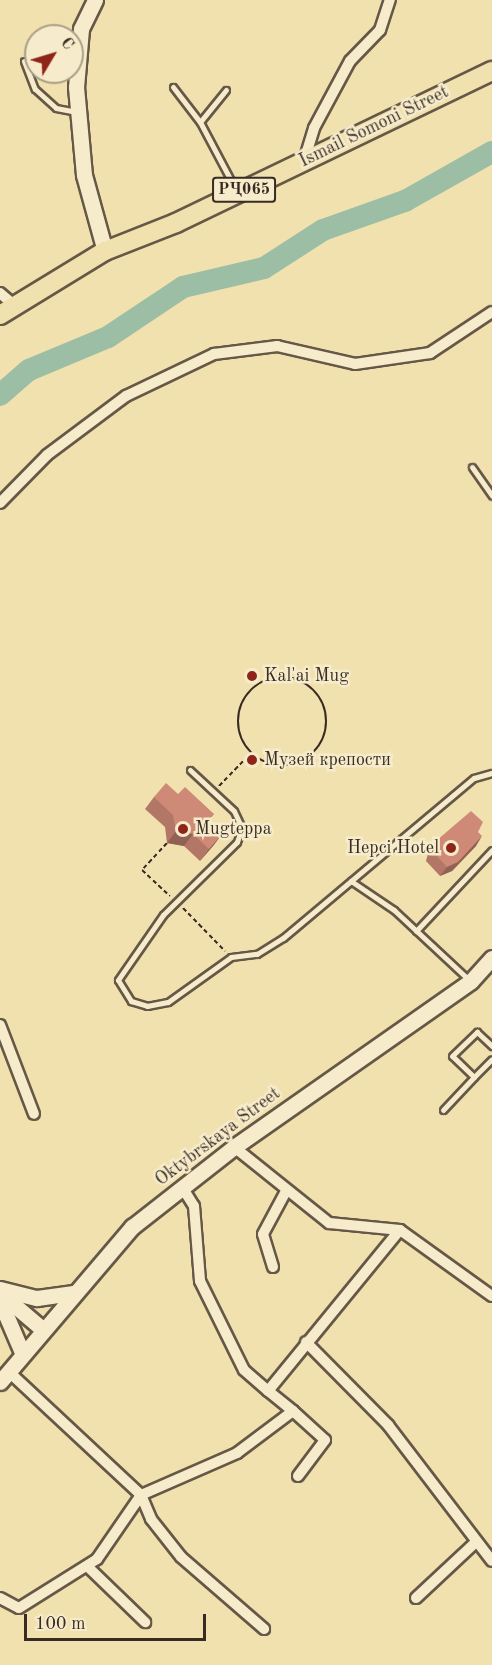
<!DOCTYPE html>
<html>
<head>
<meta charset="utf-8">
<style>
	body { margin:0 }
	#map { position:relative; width:492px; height:1665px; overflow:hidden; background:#f1e1af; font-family:"Old Standard TT",serif }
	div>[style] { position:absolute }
	.river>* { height:22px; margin:-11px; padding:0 11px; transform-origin:11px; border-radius:11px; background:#9cbea5 }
	.path>* { height:2px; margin-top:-1px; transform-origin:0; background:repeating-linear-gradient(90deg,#382b23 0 4.5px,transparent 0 7.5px) }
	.path>.ring { margin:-1px; padding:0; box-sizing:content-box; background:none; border:2px solid #382b23; border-radius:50% }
	.roads { filter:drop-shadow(2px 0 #665846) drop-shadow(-2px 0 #665846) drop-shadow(0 2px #665846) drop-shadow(0 -2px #665846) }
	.lane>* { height:5px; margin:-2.5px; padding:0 2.5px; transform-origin:2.5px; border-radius:2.5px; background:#f6eccb }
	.street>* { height:10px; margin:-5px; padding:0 5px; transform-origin:5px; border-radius:5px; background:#f6eccb }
	.secondary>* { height:15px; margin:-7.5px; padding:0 7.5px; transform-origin:7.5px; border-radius:7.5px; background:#f6eccb }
	.primary>* { height:18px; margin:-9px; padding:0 9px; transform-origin:9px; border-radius:9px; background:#f1e1af }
	.wall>* { inset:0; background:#b27766 }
	.shaded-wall>* { inset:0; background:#916153 }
	.building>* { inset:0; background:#cf8a77 }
	.dots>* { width:16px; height:16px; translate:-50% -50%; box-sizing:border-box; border:3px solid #f6eccb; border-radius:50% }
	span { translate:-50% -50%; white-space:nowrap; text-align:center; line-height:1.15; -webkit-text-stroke:5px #f6eccb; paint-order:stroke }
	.shield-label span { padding:2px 4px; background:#f6eccb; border:2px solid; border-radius:4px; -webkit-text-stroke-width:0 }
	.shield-label { font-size:16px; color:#382b23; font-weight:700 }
	.street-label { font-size:18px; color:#382b23 }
	.poi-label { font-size:18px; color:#382b23 }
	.left { translate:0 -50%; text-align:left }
	.right { translate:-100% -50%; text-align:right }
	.north { position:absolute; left:24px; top:24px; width:60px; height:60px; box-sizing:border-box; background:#f6eccb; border:2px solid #aa9f88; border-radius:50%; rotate:52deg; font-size:16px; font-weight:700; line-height:24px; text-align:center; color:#382b23 }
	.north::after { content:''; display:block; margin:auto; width:21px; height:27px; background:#8f2418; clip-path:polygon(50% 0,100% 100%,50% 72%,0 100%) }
	.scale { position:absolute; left:24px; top:1614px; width:182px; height:27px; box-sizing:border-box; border:3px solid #382b23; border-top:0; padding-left:8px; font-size:18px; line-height:21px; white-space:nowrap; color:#382b23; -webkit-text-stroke:4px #f6eccb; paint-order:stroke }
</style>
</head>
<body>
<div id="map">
	<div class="river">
		<i style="left:0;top:395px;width:38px;rotate:-41deg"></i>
		<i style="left:29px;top:370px;width:86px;rotate:-22.7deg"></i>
		<i style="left:108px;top:337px;width:90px;rotate:-33.7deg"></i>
		<i style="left:183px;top:287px;width:83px;rotate:-13.2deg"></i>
		<i style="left:264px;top:268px;width:70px;rotate:-32.8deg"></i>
		<i style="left:323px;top:230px;width:87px;rotate:-19.5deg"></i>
		<i style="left:405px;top:201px;width:100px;rotate:-29.4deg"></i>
	</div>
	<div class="path">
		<i class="ring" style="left:238px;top:677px;width:86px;height:86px"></i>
		<i style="left:219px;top:786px;width:46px;rotate:-45.9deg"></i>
		<i style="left:167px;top:843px;width:37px;rotate:133deg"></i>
		<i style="left:142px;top:870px;width:38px;rotate:43deg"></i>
		<i style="left:183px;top:908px;width:60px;rotate:45.7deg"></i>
	</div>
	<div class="roads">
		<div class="lane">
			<i style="left:24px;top:61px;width:30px;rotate:69deg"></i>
			<i style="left:35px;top:89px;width:28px;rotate:42deg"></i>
			<i style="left:56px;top:108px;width:20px;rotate:11deg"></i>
			<i style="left:173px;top:87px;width:44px;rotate:52.4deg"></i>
			<i style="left:226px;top:90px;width:41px;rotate:129.1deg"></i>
			<i style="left:200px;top:122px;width:79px;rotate:62.1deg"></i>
			<i style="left:472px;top:467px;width:35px;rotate:55deg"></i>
			<i style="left:190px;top:770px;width:60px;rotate:43deg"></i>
			<i style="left:234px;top:811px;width:19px;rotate:65deg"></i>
			<i style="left:242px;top:828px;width:15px;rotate:110deg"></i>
			<i style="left:237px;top:842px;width:104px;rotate:135.4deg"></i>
			<i style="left:163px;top:915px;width:79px;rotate:124.7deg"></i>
			<i style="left:118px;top:980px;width:25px;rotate:58deg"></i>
			<i style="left:131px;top:1001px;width:17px;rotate:17deg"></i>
			<i style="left:147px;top:1006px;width:21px;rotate:-11deg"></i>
			<i style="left:168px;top:1002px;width:77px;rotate:-35.5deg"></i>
			<i style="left:231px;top:957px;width:26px;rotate:-7deg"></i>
			<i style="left:257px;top:954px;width:31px;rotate:-32deg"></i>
			<i style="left:283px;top:938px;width:249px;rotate:-40deg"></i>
			<i style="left:474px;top:778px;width:19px;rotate:-16deg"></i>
			<i style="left:351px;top:881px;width:52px;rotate:34deg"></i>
			<i style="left:394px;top:910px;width:103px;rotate:43deg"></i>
			<i style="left:416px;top:931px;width:111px;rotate:-46.8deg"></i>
			<i style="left:474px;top:1077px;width:25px;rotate:-45deg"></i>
			<i style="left:443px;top:1110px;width:45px;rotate:-46.8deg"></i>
			<i style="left:474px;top:1077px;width:30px;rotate:-136deg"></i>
			<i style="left:452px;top:1056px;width:35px;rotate:-44deg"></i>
			<i style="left:477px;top:1032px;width:21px;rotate:43deg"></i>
		</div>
		<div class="street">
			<i style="left:304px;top:161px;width:34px;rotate:-73deg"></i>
			<i style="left:314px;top:128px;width:76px;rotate:-61.8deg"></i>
			<i style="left:350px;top:61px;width:43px;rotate:-45.9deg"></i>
			<i style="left:380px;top:30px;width:32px;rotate:-72deg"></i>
			<i style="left:0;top:293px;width:20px;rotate:41deg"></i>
			<i style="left:0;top:503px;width:67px;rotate:-45.6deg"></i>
			<i style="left:47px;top:455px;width:99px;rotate:-36.8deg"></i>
			<i style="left:126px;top:396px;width:98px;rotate:-25.5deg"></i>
			<i style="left:214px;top:354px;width:64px;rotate:-7.2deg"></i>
			<i style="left:277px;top:346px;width:80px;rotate:13deg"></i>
			<i style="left:355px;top:364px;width:76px;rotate:-8.3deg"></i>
			<i style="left:430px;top:353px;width:74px;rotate:-33.5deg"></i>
			<i style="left:0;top:1025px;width:95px;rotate:69.1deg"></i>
			<i style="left:182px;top:1187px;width:22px;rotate:58deg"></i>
			<i style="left:194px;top:1206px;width:75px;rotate:85.4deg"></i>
			<i style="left:200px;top:1281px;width:99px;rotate:63.7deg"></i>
			<i style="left:244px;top:1370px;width:32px;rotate:41deg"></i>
			<i style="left:400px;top:1230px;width:113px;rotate:35.7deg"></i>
			<i style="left:273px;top:1267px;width:34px;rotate:-107deg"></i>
			<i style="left:263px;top:1234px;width:47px;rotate:-61.8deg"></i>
			<i style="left:306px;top:1342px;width:117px;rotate:45.3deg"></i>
			<i style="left:388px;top:1425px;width:171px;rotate:52.6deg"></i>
			<i style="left:8px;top:1371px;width:182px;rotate:43deg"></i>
			<i style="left:141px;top:1495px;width:105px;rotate:-23.6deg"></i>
			<i style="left:237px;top:1453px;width:70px;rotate:-36.9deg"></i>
			<i style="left:293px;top:1411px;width:32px;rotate:-141deg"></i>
			<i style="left:268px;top:1391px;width:208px;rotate:-50.7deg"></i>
			<i style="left:400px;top:1230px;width:71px;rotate:-174.4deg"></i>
			<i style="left:329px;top:1223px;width:122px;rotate:-141.3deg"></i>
			<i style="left:293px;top:1411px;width:43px;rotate:42.2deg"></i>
			<i style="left:325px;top:1440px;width:45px;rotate:126.9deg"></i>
			<i style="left:141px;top:1495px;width:26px;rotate:67deg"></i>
			<i style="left:151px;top:1519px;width:48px;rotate:51.7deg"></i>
			<i style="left:181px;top:1557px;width:110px;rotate:40.9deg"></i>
			<i style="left:87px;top:1566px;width:81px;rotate:44deg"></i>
			<i style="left:0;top:1598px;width:21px;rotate:28deg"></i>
			<i style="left:19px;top:1608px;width:92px;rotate:-32.1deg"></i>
			<i style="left:97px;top:1559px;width:78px;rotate:-55.5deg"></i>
			<i style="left:416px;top:1598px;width:83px;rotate:-43.1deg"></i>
		</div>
		<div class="secondary">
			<i style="left:95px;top:0;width:32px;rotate:116deg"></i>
			<i style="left:81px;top:29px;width:58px;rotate:94.9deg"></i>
			<i style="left:76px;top:87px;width:88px;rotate:84.8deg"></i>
			<i style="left:84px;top:175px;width:79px;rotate:74.6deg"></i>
			<i style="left:0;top:1289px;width:38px;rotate:14deg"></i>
			<i style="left:37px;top:1298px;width:35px;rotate:-8deg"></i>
			<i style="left:0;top:1293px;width:54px;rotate:40.5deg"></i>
			<i style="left:0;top:1301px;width:53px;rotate:66.8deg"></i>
			<i style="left:0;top:1382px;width:204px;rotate:-49.6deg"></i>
			<i style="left:132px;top:1227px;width:130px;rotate:-38.1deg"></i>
			<i style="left:234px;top:1147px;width:289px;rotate:-35deg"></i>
			<i style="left:471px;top:981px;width:31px;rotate:-48deg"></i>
		</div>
		<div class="primary">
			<i style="left:0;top:315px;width:123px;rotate:-31.4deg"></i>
			<i style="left:105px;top:251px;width:76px;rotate:-21.5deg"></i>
			<i style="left:176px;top:223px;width:351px;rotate:-25.7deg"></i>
		</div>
	</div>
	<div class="wall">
		<i style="clip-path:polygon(178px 794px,214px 814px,208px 821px,222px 834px,213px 846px,200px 861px,184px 846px,167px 843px,165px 827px,145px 809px,154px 797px)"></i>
		<i style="clip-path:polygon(478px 832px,476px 846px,452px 871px,440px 876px,426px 861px,429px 850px,436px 841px)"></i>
	</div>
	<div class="shaded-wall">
		<i style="clip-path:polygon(176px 831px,193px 834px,184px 846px,167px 843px)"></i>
		<i style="clip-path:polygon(222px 834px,213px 846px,200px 861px,209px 849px)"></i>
		<i style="clip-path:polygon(482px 836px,476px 846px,452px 871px,440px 876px,447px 867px)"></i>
	</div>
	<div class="building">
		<i style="clip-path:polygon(166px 783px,178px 794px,185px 787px,214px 814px,207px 821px,222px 834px,209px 849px,193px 834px,176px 831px,173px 815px,154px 797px)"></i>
		<i style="clip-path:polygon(471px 811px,483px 822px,478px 832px,482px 836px,458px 862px,447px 867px,433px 852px,436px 841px)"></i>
	</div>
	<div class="dots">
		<i style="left:252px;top:676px;background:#8f2418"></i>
		<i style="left:252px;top:760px;background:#8f2418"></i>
		<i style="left:183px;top:829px;background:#8f2418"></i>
		<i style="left:451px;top:848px;background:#8f2418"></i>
	</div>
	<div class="shield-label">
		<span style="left:244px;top:190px">РҶ065</span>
	</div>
	<div class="street-label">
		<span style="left:374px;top:127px;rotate:-26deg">Ismail Somoni Street</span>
		<span style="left:218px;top:1137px;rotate:-37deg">Oktybrskaya Street</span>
	</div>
	<div class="poi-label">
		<span class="left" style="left:264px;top:676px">Kal'ai Mug</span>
		<span class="left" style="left:264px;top:760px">Музей крепости</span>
		<span class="left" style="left:195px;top:829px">Mugteppa</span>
		<span class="right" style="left:439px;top:848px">Hepci Hotel</span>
	</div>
	<div class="north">С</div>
	<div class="scale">100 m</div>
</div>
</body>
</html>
